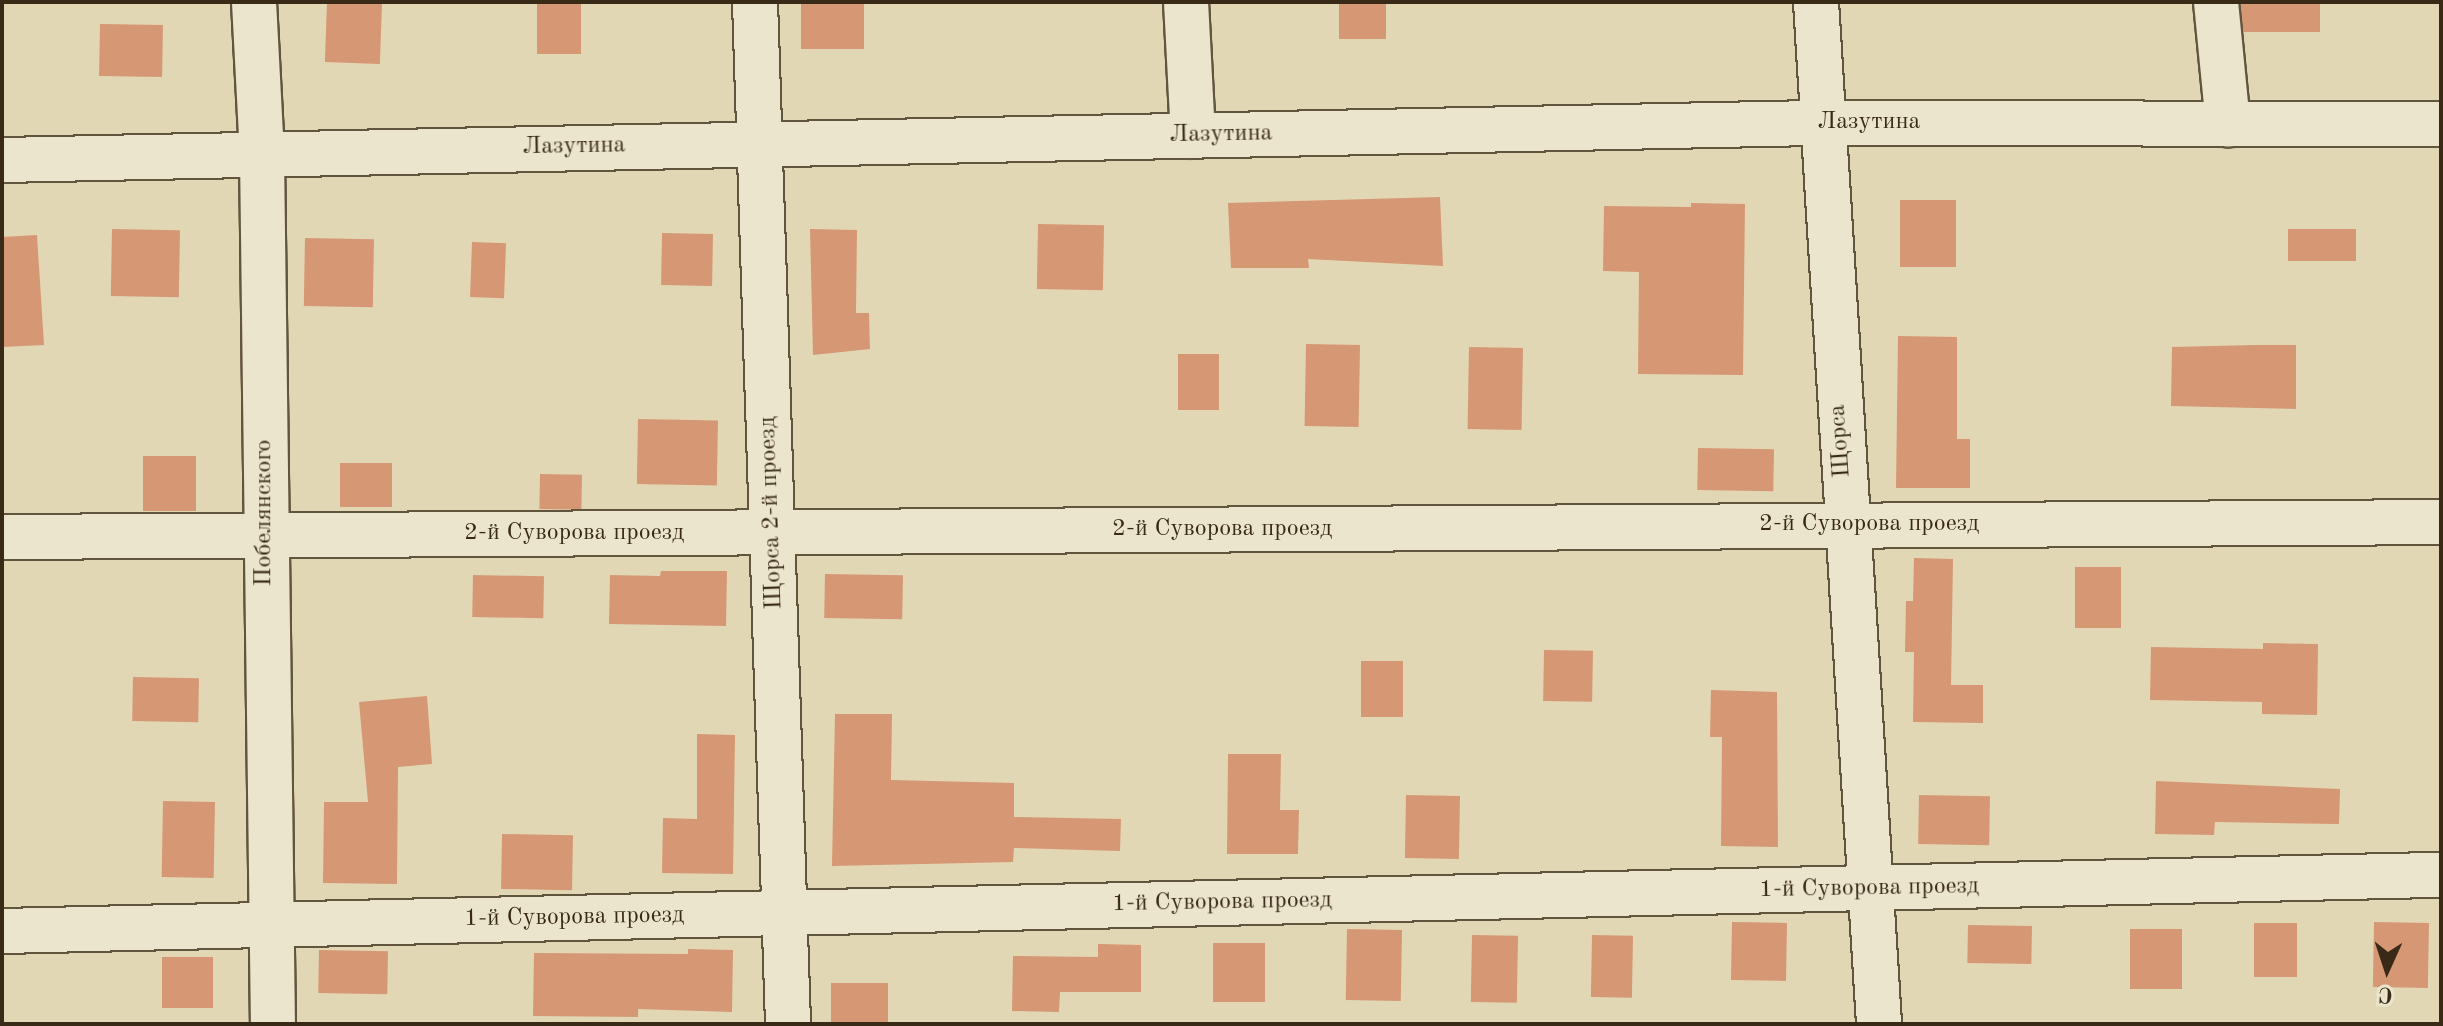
<!DOCTYPE html>
<html>
<head>
<meta charset="utf-8">
<style>
	body { margin:0 }
	#map { position:relative; width:2443px; height:1026px; overflow:hidden; background:#e2d7b4; font-family:"Old Standard TT",serif }
	div>[style] { position:absolute }
	.building>* { inset:0; background:#d69775; transform-origin:0 0 }
	.roads { filter:drop-shadow(2px 0 #62553e) drop-shadow(-2px 0 #62553e) drop-shadow(0 2px #62553e) drop-shadow(0 -2px #62553e) }
	.minor>* { height:44px; margin:-22px; padding:0 22px; transform-origin:22px; border-radius:22px; background:#ece5ce }
	span { translate:-50% -50%; white-space:nowrap; text-align:center; line-height:1.15; -webkit-text-stroke:6px #ece5ce; paint-order:stroke }
	.street-label { font-size:24px; color:#382a17 }
	.frame { position:absolute; inset:0; border:4px solid #382a17; pointer-events:none }
	.north { position:absolute; left:2347px; top:930px; width:80px; height:80px; -webkit-text-stroke:6px #ece5ce; paint-order:stroke; rotate:183deg; font-size:22px; font-weight:700; line-height:32px; text-align:center; color:#382a17 }
	.north::after { content:''; display:block; margin:auto; width:28px; height:36px; background:#382a17; clip-path:polygon(50% 0,100% 100%,50% 72%,0 100%) }
</style>
</head>
<body>
<div id="map">
	<div class="building">
		<i style="left:327px;top:2px;width:55px;height:60px;rotate:2deg"></i>
		<i style="left:537px;top:2px;width:44px;height:52px"></i>
		<i style="left:801px;top:2px;width:63px;height:47px"></i>
		<i style="left:1339px;top:2px;width:47px;height:37px"></i>
		<i style="left:2241px;top:2px;width:79px;height:30px"></i>
		<i style="left:100px;top:24px;width:63px;height:52px;rotate:1deg"></i>
		<i style="clip-path:polygon(1440px 197px,1443px 266px,1308px 259px,1309px 268px,1231px 268px,1228px 203px)"></i>
		<i style="left:1900px;top:200px;width:56px;height:67px"></i>
		<i style="clip-path:polygon(1691px 203px,1745px 204px,1743px 375px,1638px 374px,1639px 272px,1603px 271px,1604px 206px,1691px 207px)"></i>
		<i style="left:1038px;top:224px;width:66px;height:65px;rotate:1deg"></i>
		<i style="left:112px;top:229px;width:68px;height:67px;rotate:1deg"></i>
		<i style="clip-path:polygon(810px 229px,857px 230px,856px 313px,869px 313px,870px 349px,813px 355px)"></i>
		<i style="left:2288px;top:229px;width:68px;height:32px"></i>
		<i style="left:662px;top:233px;width:51px;height:52px;rotate:1deg"></i>
		<i style="clip-path:polygon(37px 235px,44px 345px,2px 347px,2px 237px)"></i>
		<i style="left:305px;top:238px;width:69px;height:68px;rotate:1deg"></i>
		<i style="left:472px;top:242px;width:34px;height:55px;rotate:2deg"></i>
		<i style="clip-path:polygon(1898px 336px,1957px 337px,1957px 439px,1970px 439px,1970px 488px,1896px 488px)"></i>
		<i style="left:1306px;top:344px;width:54px;height:82px;rotate:1deg"></i>
		<i style="clip-path:polygon(2255px 345px,2296px 345px,2296px 409px,2171px 406px,2172px 347px)"></i>
		<i style="left:1469px;top:347px;width:54px;height:82px;rotate:1deg"></i>
		<i style="left:1178px;top:354px;width:41px;height:56px"></i>
		<i style="left:638px;top:419px;width:80px;height:65px;rotate:1deg"></i>
		<i style="left:1698px;top:448px;width:76px;height:42px;rotate:1deg"></i>
		<i style="left:143px;top:456px;width:53px;height:55px"></i>
		<i style="left:340px;top:463px;width:52px;height:44px"></i>
		<i style="left:540px;top:474px;width:42px;height:35px;rotate:1deg"></i>
		<i style="clip-path:polygon(1914px 558px,1953px 559px,1951px 685px,1983px 685px,1983px 723px,1913px 722px,1914px 652px,1905px 652px,1906px 601px,1913px 601px)"></i>
		<i style="left:2075px;top:567px;width:46px;height:61px"></i>
		<i style="clip-path:polygon(661px 571px,727px 571px,726px 626px,609px 624px,610px 575px,660px 576px)"></i>
		<i style="left:825px;top:574px;width:78px;height:44px;rotate:1deg"></i>
		<i style="left:473px;top:575px;width:71px;height:42px;rotate:1deg"></i>
		<i style="clip-path:polygon(2263px 643px,2318px 644px,2317px 715px,2262px 714px,2262px 702px,2150px 700px,2151px 647px,2263px 649px)"></i>
		<i style="left:1544px;top:650px;width:49px;height:51px;rotate:1deg"></i>
		<i style="left:1361px;top:661px;width:42px;height:56px"></i>
		<i style="left:133px;top:677px;width:66px;height:44px;rotate:1deg"></i>
		<i style="clip-path:polygon(1711px 690px,1777px 692px,1778px 847px,1721px 846px,1722px 737px,1710px 737px)"></i>
		<i style="clip-path:polygon(427px 696px,432px 764px,398px 767px,397px 884px,323px 883px,324px 802px,368px 802px,359px 702px)"></i>
		<i style="clip-path:polygon(835px 714px,892px 714px,891px 780px,1014px 783px,1014px 817px,1121px 819px,1120px 851px,1014px 848px,1013px 862px,832px 866px)"></i>
		<i style="clip-path:polygon(697px 734px,735px 735px,733px 874px,662px 873px,663px 818px,697px 819px)"></i>
		<i style="clip-path:polygon(1228px 754px,1281px 754px,1280px 810px,1299px 810px,1298px 854px,1227px 854px)"></i>
		<i style="clip-path:polygon(2156px 781px,2340px 789px,2339px 824px,2215px 822px,2214px 835px,2155px 834px)"></i>
		<i style="left:1406px;top:795px;width:54px;height:63px;rotate:1deg"></i>
		<i style="left:1919px;top:795px;width:71px;height:49px;rotate:1deg"></i>
		<i style="left:163px;top:801px;width:52px;height:76px;rotate:1deg"></i>
		<i style="left:502px;top:834px;width:71px;height:55px;rotate:1deg"></i>
		<i style="left:1732px;top:922px;width:55px;height:58px;rotate:1deg"></i>
		<i style="left:2374px;top:922px;width:55px;height:65px;rotate:1deg"></i>
		<i style="left:2254px;top:923px;width:43px;height:54px"></i>
		<i style="left:1968px;top:925px;width:64px;height:38px;rotate:1deg"></i>
		<i style="left:1347px;top:929px;width:55px;height:71px;rotate:1deg"></i>
		<i style="left:2130px;top:929px;width:52px;height:60px"></i>
		<i style="left:1472px;top:935px;width:46px;height:67px;rotate:1deg"></i>
		<i style="left:1592px;top:935px;width:41px;height:62px;rotate:1deg"></i>
		<i style="left:1213px;top:943px;width:52px;height:59px"></i>
		<i style="clip-path:polygon(1098px 944px,1141px 945px,1141px 992px,1060px 992px,1059px 1012px,1012px 1011px,1013px 956px,1098px 957px)"></i>
		<i style="clip-path:polygon(688px 949px,733px 950px,732px 1012px,638px 1009px,638px 1017px,533px 1016px,534px 953px,688px 954px)"></i>
		<i style="left:319px;top:950px;width:69px;height:43px;rotate:1deg"></i>
		<i style="left:162px;top:957px;width:51px;height:51px"></i>
		<i style="left:831px;top:983px;width:57px;height:41px"></i>
	</div>
	<div class="roads">
		<div class="minor">
			<i style="left:254px;top:2px;width:152px;rotate:87deg"></i>
			<i style="left:262px;top:154px;width:870px;rotate:89.28deg"></i>
			<i style="left:755px;top:2px;width:1023px;rotate:88.15deg"></i>
			<i style="left:1186px;top:2px;width:134px;rotate:87deg"></i>
			<i style="left:1816px;top:2px;width:1024px;rotate:86.47deg"></i>
			<i style="left:2216px;top:2px;width:123px;rotate:84.4deg"></i>
			<i style="left:2px;top:160px;width:1819px;rotate:-1.17deg"></i>
			<i style="left:1821px;top:123px;width:620px;rotate:0.09deg"></i>
			<i style="left:2px;top:537px;width:2439px;rotate:-0.35deg"></i>
			<i style="left:2px;top:931px;width:2440px;rotate:-1.32deg"></i>
		</div>
	</div>
	<div class="street-label">
		<span style="left:1869px;top:123px">Лазутина</span>
		<span style="left:1221px;top:135px;rotate:-1deg">Лазутина</span>
		<span style="left:574px;top:147px;rotate:-1deg">Лазутина</span>
		<span style="left:1841px;top:441px;rotate:-94deg">Щорса</span>
		<span style="left:265px;top:513px;rotate:-90deg">Побелянского</span>
		<span style="left:772px;top:513px;rotate:-92deg">Щорса 2-й проезд</span>
		<span style="left:1869px;top:525px">2-й Суворова проезд</span>
		<span style="left:1222px;top:530px">2-й Суворова проезд</span>
		<span style="left:574px;top:534px">2-й Суворова проезд</span>
		<span style="left:1869px;top:889px;rotate:-1deg">1-й Суворова проезд</span>
		<span style="left:1222px;top:903px;rotate:-1deg">1-й Суворова проезд</span>
		<span style="left:574px;top:918px;rotate:-1deg">1-й Суворова проезд</span>
	</div>
	<div class="frame"></div>
	<div class="north">С</div>
</div>
</body>
</html>
